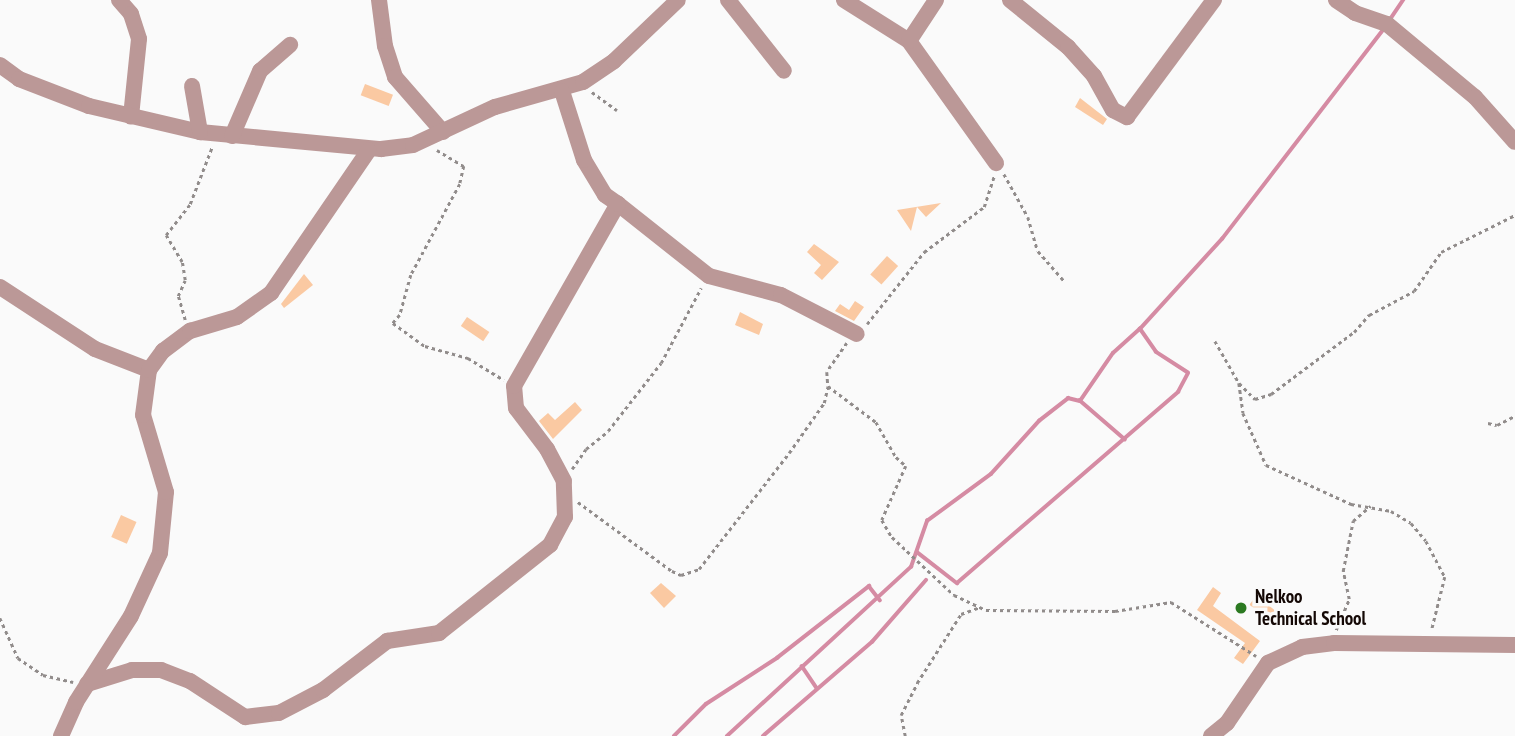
<!DOCTYPE html>
<html>
<head>
<meta charset="utf-8">
<style>
	body { margin:0 }
	#map { position:relative; width:1515px; height:736px; overflow:hidden; background:#fafafa; font-family:"PT Sans Narrow",sans-serif }
	div>[style] { position:absolute }
	.stream>* { height:3.5px; margin:-1.75px; padding:0 1.75px; transform-origin:1.75px; border-radius:1.75px; background:#d58ba3 }
	.building>* { inset:0; background:#fac9a2; transform-origin:0 0 }
	.path>* { height:2.5px; margin-top:-1.25px; transform-origin:0; background:repeating-linear-gradient(90deg,#918c8b 0 3.5px,transparent 0 7px) }
	.minor>* { height:16px; margin:-8px; padding:0 8px; transform-origin:8px; border-radius:8px; background:#bb9897 }
	.dots>* { width:19px; height:19px; translate:-50% -50%; box-sizing:border-box; border:4px solid #fafafa; border-radius:50% }
	span { translate:-50% -50%; white-space:nowrap; text-align:center; line-height:1.15; -webkit-text-stroke:7px #fafafa; paint-order:stroke }
	.poi-label { font-size:19px; color:#140805; font-weight:700 }
	.left { translate:0 -50%; text-align:left }
</style>
</head>
<body>
<div id="map">
	<div class="stream">
		<i style="left:1389px;top:21px;width:25px;rotate:-56deg"></i>
		<i style="left:1125px;top:440px;width:60px;rotate:-139.1deg"></i>
		<i style="left:1080px;top:401px;width:58px;rotate:-55.5deg"></i>
		<i style="left:1113px;top:353px;width:36px;rotate:-42deg"></i>
		<i style="left:917px;top:552px;width:51px;rotate:37.8deg"></i>
		<i style="left:957px;top:583px;width:292px;rotate:-40.8deg"></i>
		<i style="left:1178px;top:392px;width:21px;rotate:-62deg"></i>
		<i style="left:1188px;top:373px;width:38px;rotate:-147deg"></i>
		<i style="left:1156px;top:352px;width:28px;rotate:-125deg"></i>
		<i style="left:1140px;top:329px;width:122px;rotate:-47.7deg"></i>
		<i style="left:1222px;top:239px;width:267px;rotate:-52.4deg"></i>
		<i style="left:802px;top:666px;width:27px;rotate:56deg"></i>
		<i style="left:674px;top:736px;width:45px;rotate:-45deg"></i>
		<i style="left:706px;top:704px;width:85px;rotate:-32.9deg"></i>
		<i style="left:777px;top:658px;width:117px;rotate:-38deg"></i>
		<i style="left:869px;top:586px;width:18px;rotate:52deg"></i>
		<i style="left:727px;top:736px;width:250px;rotate:-42.6deg"></i>
		<i style="left:911px;top:567px;width:49px;rotate:-70.8deg"></i>
		<i style="left:927px;top:521px;width:79px;rotate:-36.3deg"></i>
		<i style="left:991px;top:474px;width:72px;rotate:-47.8deg"></i>
		<i style="left:1039px;top:421px;width:37px;rotate:-38deg"></i>
		<i style="left:1068px;top:398px;width:12px;rotate:14deg"></i>
		<i style="left:763px;top:736px;width:144px;rotate:-40.8deg"></i>
		<i style="left:872px;top:642px;width:82px;rotate:-48.9deg"></i>
	</div>
	<div class="building">
		<i style="left:365px;top:84px;width:30px;height:12px;rotate:21deg"></i>
		<i style="clip-path:polygon(1080px 98px,1107px 119px,1103px 125px,1075px 107px)"></i>
		<i style="clip-path:polygon(941px 203px,926px 217px,917px 207px,911px 231px,897px 210px)"></i>
		<i style="clip-path:polygon(814px 244px,839px 262px,822px 280px,814px 273px,821px 265px,807px 252px)"></i>
		<i style="left:887px;top:256px;width:15px;height:25px;rotate:42deg"></i>
		<i style="clip-path:polygon(304px 274px,313px 285px,284px 308px,281px 304px)"></i>
		<i style="clip-path:polygon(855px 301px,864px 307px,854px 321px,835px 311px,840px 304px,849px 310px)"></i>
		<i style="clip-path:polygon(740px 312px,763px 324px,759px 335px,735px 325px)"></i>
		<i style="left:467px;top:317px;width:27px;height:11px;rotate:34deg"></i>
		<i style="clip-path:polygon(575px 402px,582px 410px,553px 439px,539px 421px,548px 413px,555px 420px)"></i>
		<i style="left:121px;top:515px;width:17px;height:24px;rotate:24deg"></i>
		<i style="clip-path:polygon(661px 583px,676px 596px,664px 608px,650px 593px)"></i>
		<i style="clip-path:polygon(1213px 587px,1221px 593px,1213px 606px,1260px 641px,1243px 664px,1234px 658px,1245px 643px,1197px 610px)"></i>
		<i style="left:1256px;top:596px;width:26px;height:11px;rotate:37deg"></i>
	</div>
	<div class="path">
		<i style="left:592px;top:92px;width:31px;rotate:36deg"></i>
		<i style="left:437px;top:150px;width:31px;rotate:31deg"></i>
		<i style="left:464px;top:166px;width:18px;rotate:103deg"></i>
		<i style="left:460px;top:184px;width:103px;rotate:118.3deg"></i>
		<i style="left:411px;top:275px;width:41px;rotate:105.4deg"></i>
		<i style="left:400px;top:315px;width:11px;rotate:131deg"></i>
		<i style="left:393px;top:323px;width:39px;rotate:36deg"></i>
		<i style="left:425px;top:346px;width:45px;rotate:15.6deg"></i>
		<i style="left:468px;top:358px;width:42px;rotate:31.4deg"></i>
		<i style="left:1004px;top:174px;width:49px;rotate:60.8deg"></i>
		<i style="left:1028px;top:217px;width:35px;rotate:74deg"></i>
		<i style="left:1038px;top:251px;width:41px;rotate:48.9deg"></i>
		<i style="left:185px;top:320px;width:25px;rotate:-106deg"></i>
		<i style="left:178px;top:296px;width:17px;rotate:-66deg"></i>
		<i style="left:185px;top:280px;width:18px;rotate:-99deg"></i>
		<i style="left:182px;top:262px;width:31px;rotate:-121deg"></i>
		<i style="left:166px;top:235px;width:39px;rotate:-52deg"></i>
		<i style="left:190px;top:204px;width:61px;rotate:-68.9deg"></i>
		<i style="left:867px;top:324px;width:92px;rotate:-51.6deg"></i>
		<i style="left:924px;top:252px;width:75px;rotate:-36.9deg"></i>
		<i style="left:984px;top:207px;width:33px;rotate:-72deg"></i>
		<i style="left:1215px;top:341px;width:48px;rotate:60.3deg"></i>
		<i style="left:1239px;top:383px;width:30px;rotate:82deg"></i>
		<i style="left:1243px;top:413px;width:57px;rotate:66.1deg"></i>
		<i style="left:1266px;top:465px;width:94px;rotate:24.6deg"></i>
		<i style="left:1351px;top:504px;width:41px;rotate:9.9deg"></i>
		<i style="left:1391px;top:511px;width:23px;rotate:31deg"></i>
		<i style="left:1411px;top:523px;width:23px;rotate:50deg"></i>
		<i style="left:1426px;top:541px;width:41px;rotate:62.2deg"></i>
		<i style="left:1445px;top:577px;width:54px;rotate:104deg"></i>
		<i style="left:847px;top:343px;width:35px;rotate:125deg"></i>
		<i style="left:827px;top:372px;width:14px;rotate:86deg"></i>
		<i style="left:828px;top:386px;width:60px;rotate:36.9deg"></i>
		<i style="left:876px;top:422px;width:40px;rotate:60.3deg"></i>
		<i style="left:896px;top:457px;width:13px;rotate:42deg"></i>
		<i style="left:906px;top:466px;width:59px;rotate:114deg"></i>
		<i style="left:882px;top:520px;width:20px;rotate:60deg"></i>
		<i style="left:892px;top:537px;width:85px;rotate:43.1deg"></i>
		<i style="left:954px;top:595px;width:35px;rotate:25deg"></i>
		<i style="left:986px;top:610px;width:129px;rotate:0.4deg"></i>
		<i style="left:1115px;top:611px;width:57px;rotate:-9.1deg"></i>
		<i style="left:1171px;top:602px;width:101px;rotate:32.4deg"></i>
		<i style="left:1239px;top:383px;width:23px;rotate:45deg"></i>
		<i style="left:1255px;top:399px;width:17px;rotate:-17deg"></i>
		<i style="left:1271px;top:394px;width:104px;rotate:-36.8deg"></i>
		<i style="left:1354px;top:332px;width:23px;rotate:-49deg"></i>
		<i style="left:1369px;top:315px;width:51px;rotate:-28.1deg"></i>
		<i style="left:1414px;top:291px;width:47px;rotate:-55.3deg"></i>
		<i style="left:1441px;top:252px;width:83px;rotate:-26.6deg"></i>
		<i style="left:1488px;top:423px;width:9px;rotate:13deg"></i>
		<i style="left:1497px;top:425px;width:20px;rotate:-27deg"></i>
		<i style="left:572px;top:469px;width:24px;rotate:-55deg"></i>
		<i style="left:586px;top:449px;width:28px;rotate:-39deg"></i>
		<i style="left:608px;top:431px;width:86px;rotate:-52.1deg"></i>
		<i style="left:661px;top:363px;width:85px;rotate:-61.9deg"></i>
		<i style="left:578px;top:502px;width:117px;rotate:36.3deg"></i>
		<i style="left:672px;top:571px;width:10px;rotate:24deg"></i>
		<i style="left:681px;top:575px;width:19px;rotate:-18deg"></i>
		<i style="left:699px;top:569px;width:147px;rotate:-52.2deg"></i>
		<i style="left:789px;top:453px;width:61px;rotate:-55deg"></i>
		<i style="left:824px;top:403px;width:17px;rotate:-77deg"></i>
		<i style="left:0;top:618px;width:44px;rotate:65.8deg"></i>
		<i style="left:18px;top:658px;width:30px;rotate:34deg"></i>
		<i style="left:43px;top:675px;width:31px;rotate:13deg"></i>
		<i style="left:1336px;top:630px;width:34px;rotate:-67deg"></i>
		<i style="left:1349px;top:599px;width:29px;rotate:-102deg"></i>
		<i style="left:1343px;top:571px;width:51px;rotate:-78.7deg"></i>
		<i style="left:1353px;top:521px;width:23px;rotate:-41deg"></i>
		<i style="left:905px;top:736px;width:21px;rotate:-101deg"></i>
		<i style="left:901px;top:715px;width:36px;rotate:-63deg"></i>
		<i style="left:917px;top:683px;width:82px;rotate:-57.5deg"></i>
		<i style="left:961px;top:614px;width:20px;rotate:-20deg"></i>
	</div>
	<div class="minor">
		<i style="left:119px;top:0;width:18px;rotate:49deg"></i>
		<i style="left:131px;top:14px;width:26px;rotate:72deg"></i>
		<i style="left:139px;top:39px;width:78px;rotate:95.9deg"></i>
		<i style="left:379px;top:0;width:46px;rotate:82.6deg"></i>
		<i style="left:385px;top:46px;width:33px;rotate:72deg"></i>
		<i style="left:395px;top:77px;width:73px;rotate:48.9deg"></i>
		<i style="left:728px;top:0;width:90px;rotate:51.7deg"></i>
		<i style="left:844px;top:0;width:77px;rotate:32.2deg"></i>
		<i style="left:909px;top:41px;width:150px;rotate:54.5deg"></i>
		<i style="left:1010px;top:0;width:75px;rotate:39deg"></i>
		<i style="left:1068px;top:47px;width:39px;rotate:48deg"></i>
		<i style="left:1094px;top:76px;width:39px;rotate:61deg"></i>
		<i style="left:1113px;top:110px;width:16px;rotate:27deg"></i>
		<i style="left:1127px;top:117px;width:146px;rotate:-53.4deg"></i>
		<i style="left:1336px;top:0;width:23px;rotate:34deg"></i>
		<i style="left:1355px;top:13px;width:34px;rotate:19deg"></i>
		<i style="left:1387px;top:24px;width:114px;rotate:39.7deg"></i>
		<i style="left:1475px;top:97px;width:60px;rotate:48.4deg"></i>
		<i style="left:909px;top:41px;width:49px;rotate:-56.6deg"></i>
		<i style="left:0;top:65px;width:24px;rotate:36deg"></i>
		<i style="left:19px;top:79px;width:75px;rotate:21.1deg"></i>
		<i style="left:89px;top:106px;width:114px;rotate:13.2deg"></i>
		<i style="left:200px;top:132px;width:182px;rotate:5.4deg"></i>
		<i style="left:381px;top:149px;width:32px;rotate:-7deg"></i>
		<i style="left:413px;top:145px;width:90px;rotate:-24.9deg"></i>
		<i style="left:495px;top:107px;width:91px;rotate:-15.9deg"></i>
		<i style="left:583px;top:82px;width:37px;rotate:-34deg"></i>
		<i style="left:614px;top:61px;width:88px;rotate:-43.6deg"></i>
		<i style="left:192px;top:86px;width:47px;rotate:80.1deg"></i>
		<i style="left:232px;top:136px;width:71px;rotate:-66.7deg"></i>
		<i style="left:260px;top:71px;width:40px;rotate:-41deg"></i>
		<i style="left:618px;top:204px;width:116px;rotate:38.4deg"></i>
		<i style="left:709px;top:276px;width:74px;rotate:14.8deg"></i>
		<i style="left:781px;top:295px;width:85px;rotate:27.2deg"></i>
		<i style="left:0;top:287px;width:113px;rotate:33.1deg"></i>
		<i style="left:95px;top:349px;width:58px;rotate:21.3deg"></i>
		<i style="left:87px;top:684px;width:47px;rotate:-17.3deg"></i>
		<i style="left:132px;top:670px;width:29px"></i>
		<i style="left:161px;top:670px;width:31px;rotate:21deg"></i>
		<i style="left:190px;top:681px;width:66px;rotate:33.2deg"></i>
		<i style="left:245px;top:717px;width:34px;rotate:-7deg"></i>
		<i style="left:279px;top:713px;width:50px;rotate:-27.6deg"></i>
		<i style="left:323px;top:690px;width:81px;rotate:-37.4deg"></i>
		<i style="left:387px;top:641px;width:53px;rotate:-8.7deg"></i>
		<i style="left:439px;top:633px;width:142px;rotate:-38.4deg"></i>
		<i style="left:550px;top:545px;width:32px;rotate:-62deg"></i>
		<i style="left:565px;top:517px;width:36px;rotate:-92deg"></i>
		<i style="left:564px;top:481px;width:36px;rotate:-118deg"></i>
		<i style="left:547px;top:449px;width:51px;rotate:-127.1deg"></i>
		<i style="left:516px;top:408px;width:22px;rotate:-95deg"></i>
		<i style="left:514px;top:386px;width:210px;rotate:-60.3deg"></i>
		<i style="left:618px;top:204px;width:16px;rotate:-145deg"></i>
		<i style="left:605px;top:195px;width:41px;rotate:-121deg"></i>
		<i style="left:584px;top:160px;width:72px;rotate:-107.7deg"></i>
		<i style="left:61px;top:736px;width:37px;rotate:-66deg"></i>
		<i style="left:76px;top:702px;width:102px;rotate:-57.4deg"></i>
		<i style="left:131px;top:616px;width:69px;rotate:-65.3deg"></i>
		<i style="left:160px;top:553px;width:61px;rotate:-84.4deg"></i>
		<i style="left:166px;top:492px;width:80px;rotate:-106.6deg"></i>
		<i style="left:143px;top:415px;width:45px;rotate:-82.4deg"></i>
		<i style="left:149px;top:370px;width:24px;rotate:-54deg"></i>
		<i style="left:163px;top:351px;width:34px;rotate:-37deg"></i>
		<i style="left:190px;top:331px;width:49px;rotate:-16.6deg"></i>
		<i style="left:237px;top:317px;width:42px;rotate:-35.2deg"></i>
		<i style="left:271px;top:293px;width:173px;rotate:-55.6deg"></i>
		<i style="left:1211px;top:736px;width:21px;rotate:-39deg"></i>
		<i style="left:1227px;top:723px;width:73px;rotate:-55.7deg"></i>
		<i style="left:1268px;top:663px;width:38px;rotate:-25deg"></i>
		<i style="left:1302px;top:647px;width:32px;rotate:-7deg"></i>
		<i style="left:1334px;top:643px;width:181px;rotate:0.6deg"></i>
	</div>
	<div class="dots">
		<i style="left:1241px;top:608px;background:#2b7921"></i>
	</div>
	<div class="poi-label">
		<span class="left" style="left:1255px;top:608px">Nelkoo<br>Technical School</span>
	</div>
</div>
</body>
</html>
